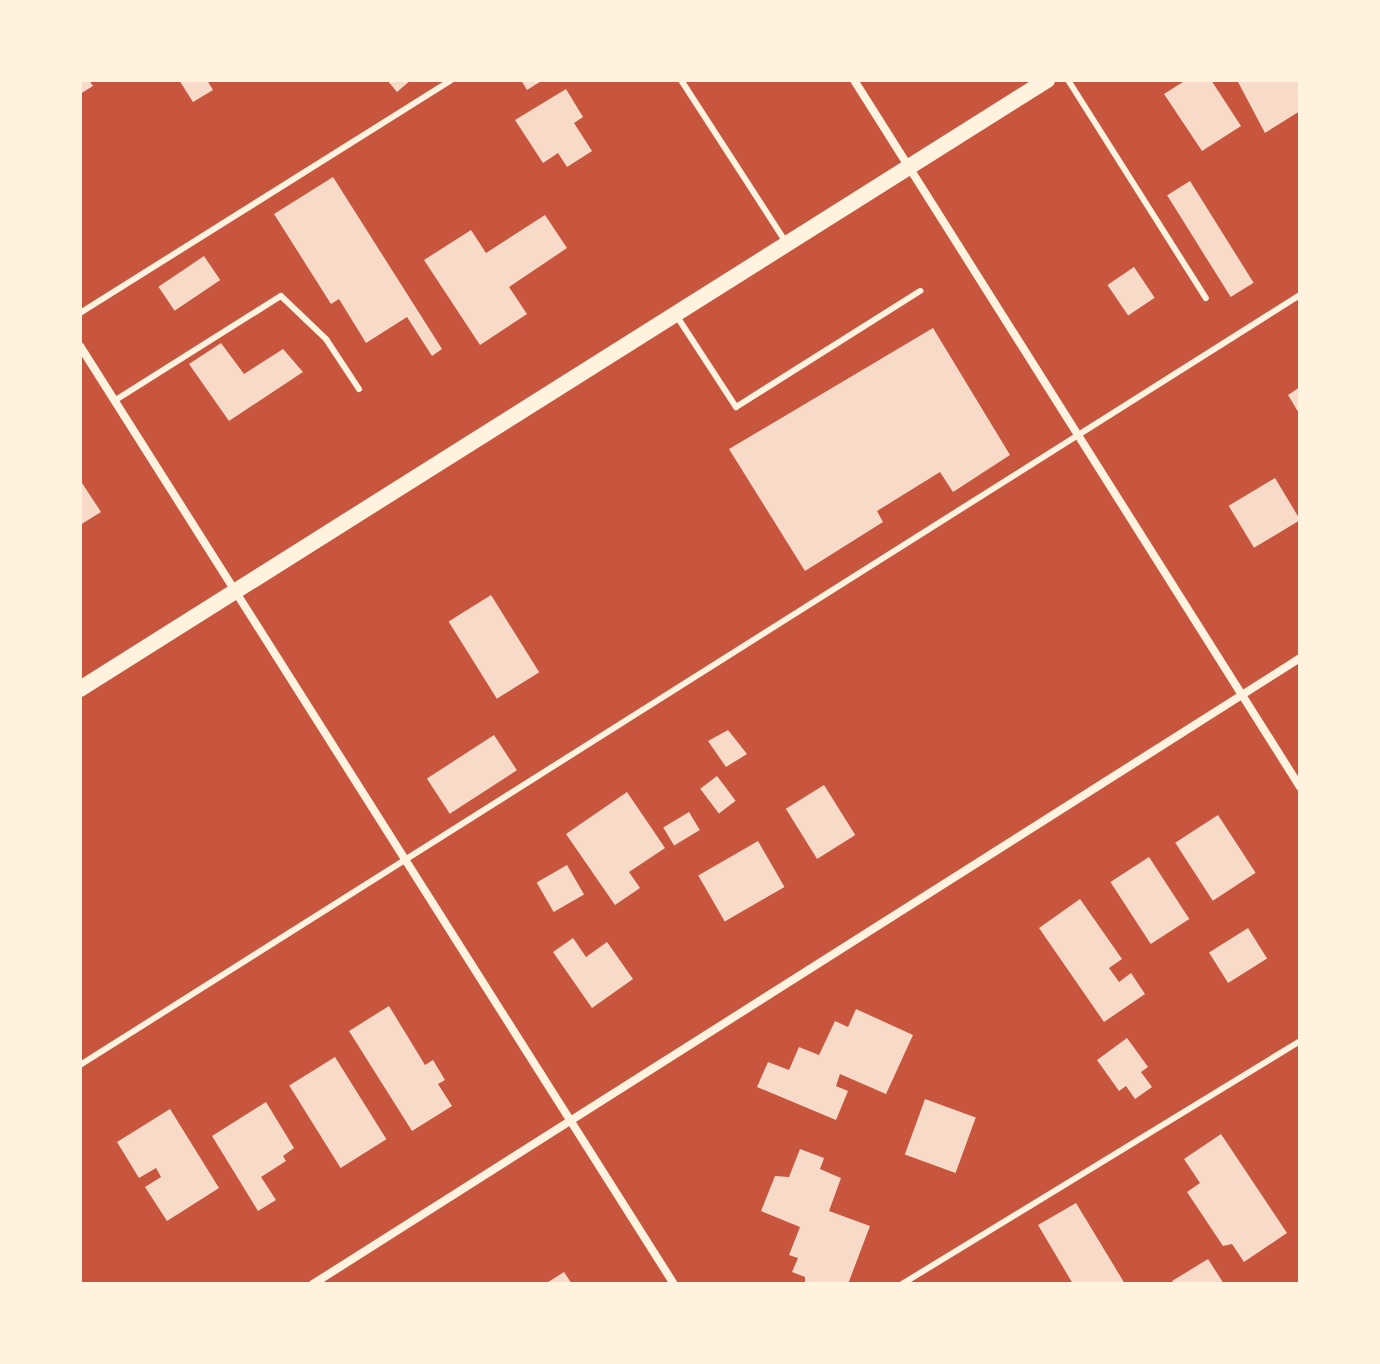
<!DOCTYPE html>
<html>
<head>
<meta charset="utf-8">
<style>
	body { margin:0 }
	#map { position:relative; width:1380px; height:1364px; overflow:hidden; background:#c8553d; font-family:Poppins,sans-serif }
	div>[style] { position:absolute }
	.building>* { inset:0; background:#f7dbc8; transform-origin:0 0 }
	.service>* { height:6px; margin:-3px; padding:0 3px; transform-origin:3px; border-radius:3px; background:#fff3e0 }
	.minor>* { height:8px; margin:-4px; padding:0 4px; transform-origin:4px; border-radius:4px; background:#fff3e0 }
	.secondary>* { height:16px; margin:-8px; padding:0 8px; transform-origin:8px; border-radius:8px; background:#fff3e0 }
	span { translate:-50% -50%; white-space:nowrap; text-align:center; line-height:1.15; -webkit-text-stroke:8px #fff3e0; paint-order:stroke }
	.frame { position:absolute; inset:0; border:82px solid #fff3e0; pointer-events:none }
</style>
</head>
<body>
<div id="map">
	<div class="building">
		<i style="clip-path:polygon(80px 80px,89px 80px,93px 86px,80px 94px)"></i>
		<i style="clip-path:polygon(179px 80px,207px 80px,213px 90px,193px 102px)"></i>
		<i style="clip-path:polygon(387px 80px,411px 80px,397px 92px)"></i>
		<i style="clip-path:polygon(521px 80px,543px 80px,527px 90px)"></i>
		<i style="clip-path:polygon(1186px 80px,1211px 80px,1241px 126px,1202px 151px,1164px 94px)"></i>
		<i style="clip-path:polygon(1237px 80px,1300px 80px,1300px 111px,1265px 133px)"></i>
		<i style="clip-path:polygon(566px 89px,583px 117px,574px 123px,592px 151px,567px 167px,558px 153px,543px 163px,515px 120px)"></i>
		<i style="clip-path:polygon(333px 177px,442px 349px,432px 356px,407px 317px,366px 343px,339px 299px,331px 304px,274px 214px)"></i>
		<i style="left:1190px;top:181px;width:120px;height:27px;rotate:58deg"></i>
		<i style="clip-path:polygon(545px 215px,567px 248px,509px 287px,527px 314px,480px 345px,424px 260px,471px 230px,486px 253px)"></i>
		<i style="left:204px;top:256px;width:29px;height:55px;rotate:56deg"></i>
		<i style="left:1134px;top:267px;width:37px;height:32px;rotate:56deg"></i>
		<i style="clip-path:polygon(933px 328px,1010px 455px,953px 492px,940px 472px,877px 511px,883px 522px,805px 571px,729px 449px)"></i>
		<i style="clip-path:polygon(221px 343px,244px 374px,283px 349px,303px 372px,229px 421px,189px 364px)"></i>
		<i style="clip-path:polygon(1300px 387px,1300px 415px,1288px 395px)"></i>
		<i style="left:1275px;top:478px;width:49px;height:54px;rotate:59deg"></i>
		<i style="clip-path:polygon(80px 480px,101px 512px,80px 525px)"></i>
		<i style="left:491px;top:595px;width:91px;height:50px;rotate:58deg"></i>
		<i style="clip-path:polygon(728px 730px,747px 754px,726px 767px,708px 741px)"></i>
		<i style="left:494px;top:735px;width:42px;height:80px;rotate:57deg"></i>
		<i style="left:717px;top:776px;width:31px;height:21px;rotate:53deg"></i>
		<i style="left:824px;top:785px;width:59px;height:45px;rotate:58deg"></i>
		<i style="clip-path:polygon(627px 792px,665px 848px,629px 872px,640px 888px,615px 905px,566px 834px)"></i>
		<i style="left:689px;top:812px;width:21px;height:30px;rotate:59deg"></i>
		<i style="left:1218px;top:815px;width:69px;height:51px;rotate:57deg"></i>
		<i style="left:758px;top:841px;width:53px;height:69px;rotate:60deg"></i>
		<i style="left:1149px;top:857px;width:74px;height:46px;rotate:57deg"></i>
		<i style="left:567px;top:865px;width:34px;height:35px;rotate:60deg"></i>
		<i style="clip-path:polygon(1080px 899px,1122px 959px,1109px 968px,1119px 982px,1131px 973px,1145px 994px,1104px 1022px,1039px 928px)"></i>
		<i style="left:1248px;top:928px;width:36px;height:46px;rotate:58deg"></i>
		<i style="clip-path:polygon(573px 938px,586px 957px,607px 942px,633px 979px,592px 1008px,553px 952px)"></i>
		<i style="clip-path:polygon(389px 1006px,425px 1065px,433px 1060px,445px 1080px,438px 1084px,452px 1106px,412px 1131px,349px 1031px)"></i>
		<i style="clip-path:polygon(856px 1009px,913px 1035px,886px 1094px,840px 1074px,836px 1086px,848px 1091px,836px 1120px,757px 1087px,768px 1062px,789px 1070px,799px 1047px,819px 1055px,835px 1021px,848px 1027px)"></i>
		<i style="clip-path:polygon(1127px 1038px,1148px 1067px,1141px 1072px,1152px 1087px,1135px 1099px,1126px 1086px,1119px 1091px,1097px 1060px)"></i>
		<i style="left:335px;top:1057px;width:97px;height:54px;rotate:58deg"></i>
		<i style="left:925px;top:1099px;width:54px;height:59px;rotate:20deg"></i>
		<i style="clip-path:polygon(266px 1102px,294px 1148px,283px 1156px,286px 1161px,261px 1177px,276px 1200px,258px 1211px,212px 1136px)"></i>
		<i style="clip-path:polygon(170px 1109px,219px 1188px,167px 1221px,145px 1187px,161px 1177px,156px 1168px,139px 1178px,117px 1142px)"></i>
		<i style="clip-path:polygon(1221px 1134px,1287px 1233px,1244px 1262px,1232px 1244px,1223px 1246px,1187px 1192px,1200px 1183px,1184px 1159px)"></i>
		<i style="clip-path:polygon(800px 1149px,824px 1158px,820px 1169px,841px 1178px,829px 1211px,870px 1226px,848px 1284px,805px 1284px,805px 1277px,792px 1272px,798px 1258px,789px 1255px,800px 1227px,761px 1211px,775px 1176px,789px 1177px)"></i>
		<i style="clip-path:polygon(1076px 1203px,1125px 1284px,1073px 1284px,1038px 1225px)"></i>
		<i style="clip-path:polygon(1208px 1259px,1224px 1284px,1174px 1284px,1172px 1281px)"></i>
		<i style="clip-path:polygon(564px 1272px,572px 1284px,545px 1284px)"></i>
	</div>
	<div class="service">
		<i style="left:681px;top:80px;width:193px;rotate:57.1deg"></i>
		<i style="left:1068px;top:80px;width:258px;rotate:57.7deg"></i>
		<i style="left:80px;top:313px;width:438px;rotate:-32.1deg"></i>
		<i style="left:676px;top:315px;width:110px;rotate:56.9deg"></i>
		<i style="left:736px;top:407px;width:218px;rotate:-32.2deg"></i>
		<i style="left:114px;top:401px;width:197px;rotate:-32.2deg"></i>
		<i style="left:281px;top:296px;width:62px;rotate:43.7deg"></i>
		<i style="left:326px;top:339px;width:60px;rotate:56.6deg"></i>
		<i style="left:80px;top:1065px;width:1443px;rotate:-32.26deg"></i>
		<i style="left:902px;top:1284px;width:466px;rotate:-31.4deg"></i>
	</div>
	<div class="minor">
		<i style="left:854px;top:80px;width:836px;rotate:57.75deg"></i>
		<i style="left:80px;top:346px;width:1110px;rotate:57.66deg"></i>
		<i style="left:313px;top:1284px;width:1169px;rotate:-32.38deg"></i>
	</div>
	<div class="secondary">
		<i style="left:80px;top:689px;width:1143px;rotate:-32.2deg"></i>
	</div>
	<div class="frame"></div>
</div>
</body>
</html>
